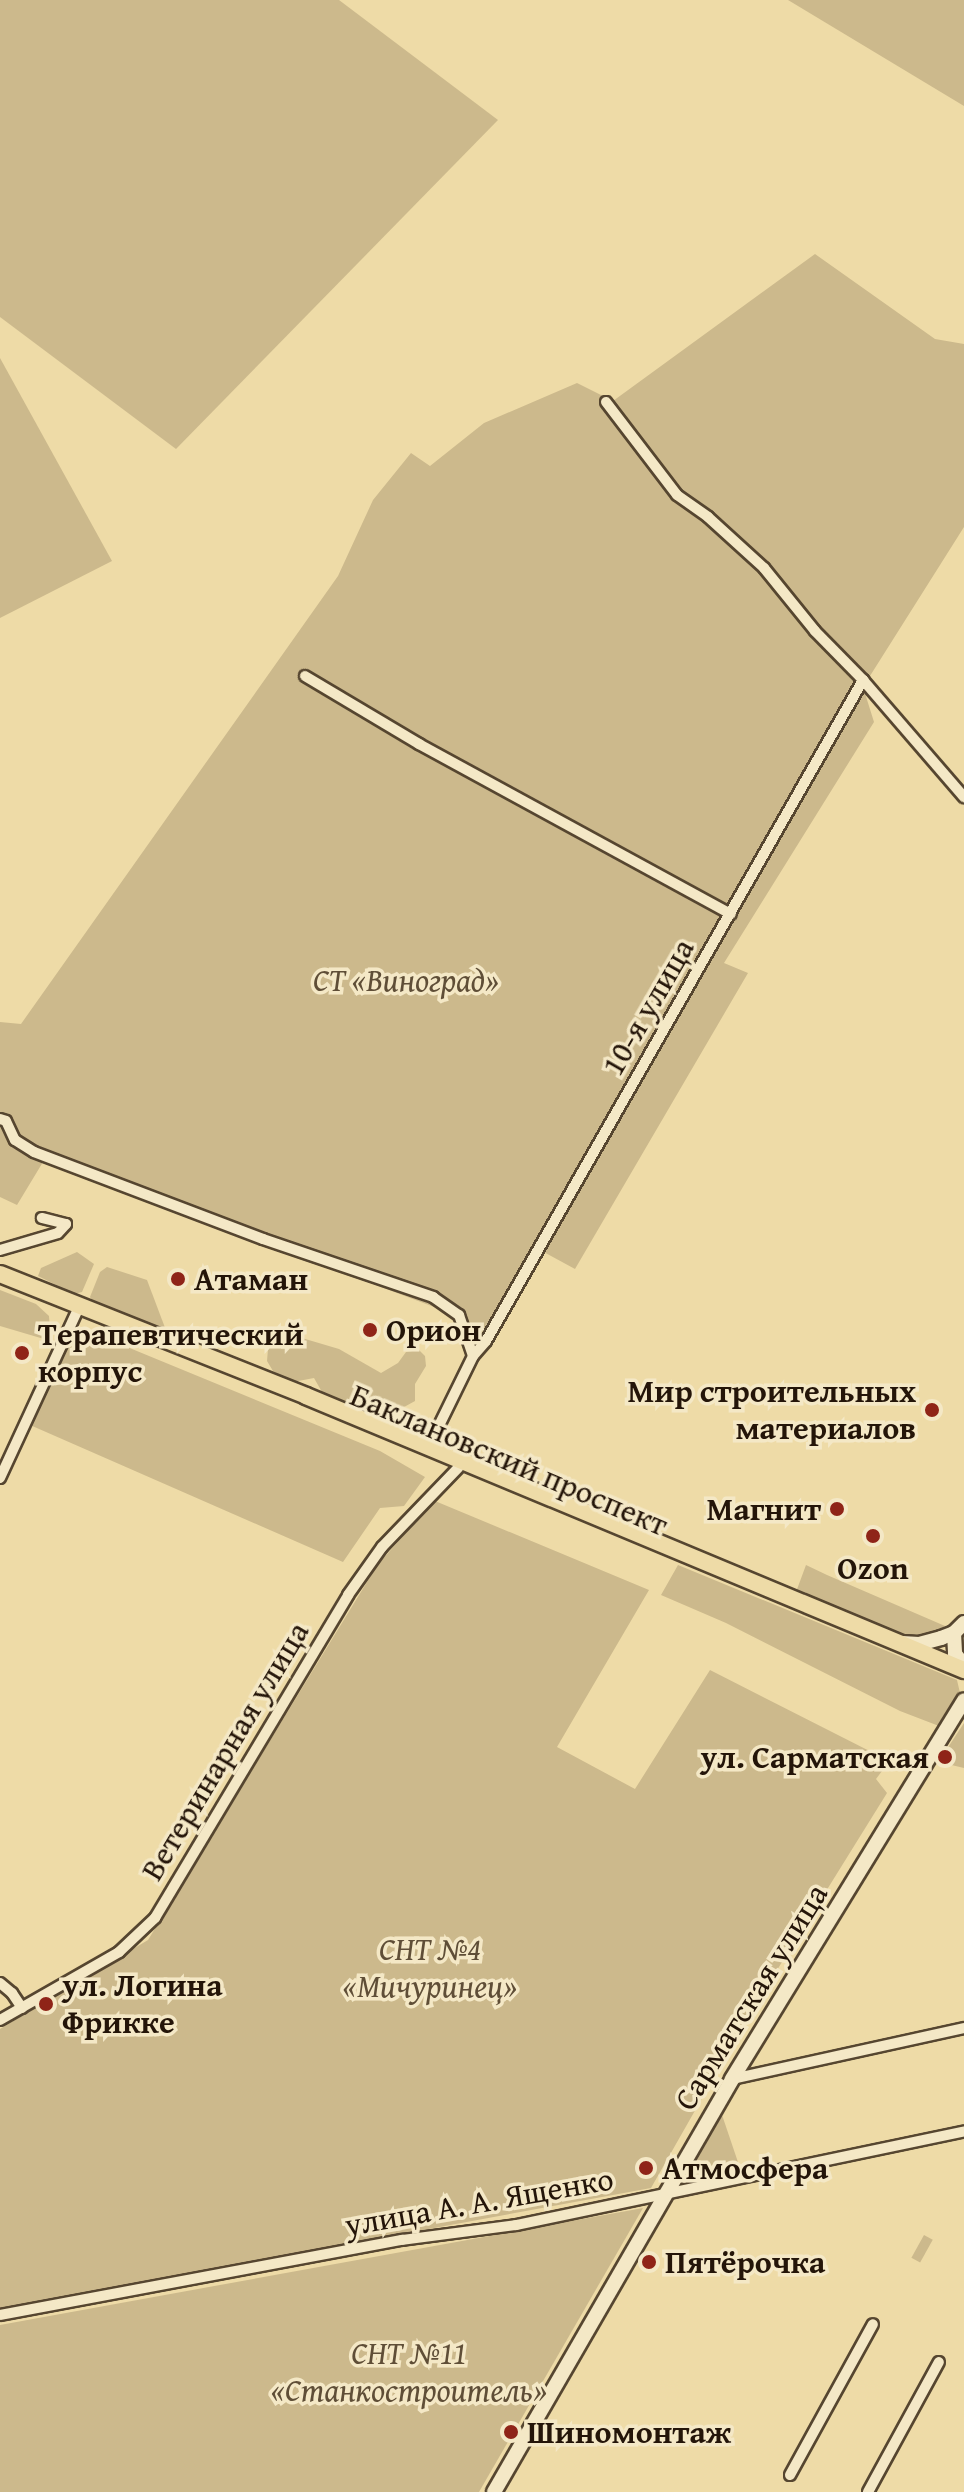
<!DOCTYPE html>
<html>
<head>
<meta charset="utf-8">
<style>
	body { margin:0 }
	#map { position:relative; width:964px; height:2492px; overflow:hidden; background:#eedba7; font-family:"Gentium Book Plus",serif }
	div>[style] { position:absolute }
	.green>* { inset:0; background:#ccb98c; transform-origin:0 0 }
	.roads { filter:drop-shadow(2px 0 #564630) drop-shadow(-2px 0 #564630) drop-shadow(0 2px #564630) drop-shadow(0 -2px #564630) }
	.street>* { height:10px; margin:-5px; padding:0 5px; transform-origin:5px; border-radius:5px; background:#f4e8c6 }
	.secondary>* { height:14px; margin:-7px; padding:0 7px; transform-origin:7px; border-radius:7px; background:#f4e8c6 }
	.primary>* { height:16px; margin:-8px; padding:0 8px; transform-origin:8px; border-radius:8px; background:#eedba7 }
	.dots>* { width:22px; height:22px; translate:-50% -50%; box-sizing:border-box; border:4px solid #f4e8c6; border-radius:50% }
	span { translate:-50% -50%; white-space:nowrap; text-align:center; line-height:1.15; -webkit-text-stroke:7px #f4e8c6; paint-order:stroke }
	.park-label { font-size:32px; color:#5f4e37; font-style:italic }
	.street-label { font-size:32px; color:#241509 }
	.poi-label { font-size:32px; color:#241509; font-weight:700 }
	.left { translate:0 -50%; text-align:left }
	.right { translate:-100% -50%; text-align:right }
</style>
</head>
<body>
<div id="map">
	<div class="green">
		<i style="clip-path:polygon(0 0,339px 0,498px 120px,176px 449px,0 317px)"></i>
		<i style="clip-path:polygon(788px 0,964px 0,964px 106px)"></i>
		<i style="clip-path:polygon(815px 254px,935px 339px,964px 344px,964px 527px,863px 687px,874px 722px,724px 963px,748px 973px,575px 1269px,540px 1250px,476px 1364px,466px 1347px,458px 1316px,97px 1180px,43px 1162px,17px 1205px,0 1197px,0 1022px,21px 1024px,338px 576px,373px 500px,411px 453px,430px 466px,484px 423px,577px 383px,613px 401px)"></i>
		<i style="clip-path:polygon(0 358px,112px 561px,0 618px)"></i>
		<i style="clip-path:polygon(77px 1252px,94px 1264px,82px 1292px,74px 1294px,38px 1276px,41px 1268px)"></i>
		<i style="clip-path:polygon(107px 1267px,147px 1280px,167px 1333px,93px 1302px,90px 1297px,100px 1272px)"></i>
		<i style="clip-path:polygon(0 1290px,36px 1304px,49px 1316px,50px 1329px,44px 1339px,0 1326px)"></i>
		<i style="clip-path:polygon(81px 1328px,380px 1451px,425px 1477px,404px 1506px,380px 1508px,343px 1562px,30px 1425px,68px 1337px)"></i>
		<i style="clip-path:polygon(285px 1333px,339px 1349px,381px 1373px,398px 1363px,406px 1352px,419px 1350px,425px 1356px,426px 1366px,415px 1384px,415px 1401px,395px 1412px,372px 1400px,350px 1404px,333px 1398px,322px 1392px,314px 1378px,293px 1382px,273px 1371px,267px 1361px,269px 1337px)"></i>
		<i style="clip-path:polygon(435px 1501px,649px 1590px,557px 1747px,635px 1789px,710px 1670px,903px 1768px,882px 1771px,876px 1779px,887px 1793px,751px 2012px,651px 2188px,0 2308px,0 2029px,148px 1940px,378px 1564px)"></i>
		<i style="clip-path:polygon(678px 1565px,957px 1680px,960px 1693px,939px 1726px,900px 1711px,726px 1623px,661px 1595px)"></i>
		<i style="clip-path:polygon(806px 1565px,827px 1575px,945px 1626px,922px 1639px,903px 1637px,796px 1592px)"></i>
		<i style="clip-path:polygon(964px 1723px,964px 1768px,939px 1762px,939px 1761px)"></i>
		<i style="clip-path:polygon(720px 2109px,742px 2174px,690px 2187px,681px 2179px)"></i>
		<i style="clip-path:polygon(643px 2208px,479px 2492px,0 2492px,0 2325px)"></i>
		<i style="left:924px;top:2235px;width:10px;height:26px;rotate:29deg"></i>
	</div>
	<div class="roads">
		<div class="street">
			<i style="left:606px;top:402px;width:117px;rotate:52.6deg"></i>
			<i style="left:677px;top:495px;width:38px;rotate:35deg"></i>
			<i style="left:708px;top:517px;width:76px;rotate:42.3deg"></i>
			<i style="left:764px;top:568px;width:81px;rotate:51deg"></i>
			<i style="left:815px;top:631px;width:69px;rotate:45.6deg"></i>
			<i style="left:863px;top:680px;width:155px;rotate:49.2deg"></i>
			<i style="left:305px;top:676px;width:133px;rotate:30.8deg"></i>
			<i style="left:419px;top:744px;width:355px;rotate:28.6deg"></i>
			<i style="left:0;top:1119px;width:6px;rotate:18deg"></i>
			<i style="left:6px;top:1121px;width:21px;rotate:65deg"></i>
			<i style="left:15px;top:1140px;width:22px;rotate:32deg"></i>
			<i style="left:34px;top:1152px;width:245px;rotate:20.8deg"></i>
			<i style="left:263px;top:1239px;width:180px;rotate:18.8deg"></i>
			<i style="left:433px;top:1297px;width:32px;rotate:35deg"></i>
			<i style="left:459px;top:1315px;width:43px;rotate:71.1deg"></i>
			<i style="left:0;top:1250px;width:60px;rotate:-16.3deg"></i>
			<i style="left:58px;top:1233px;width:12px;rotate:-48deg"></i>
			<i style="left:66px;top:1224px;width:25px;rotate:-166deg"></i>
			<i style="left:428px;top:1448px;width:102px;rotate:-63.9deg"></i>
			<i style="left:473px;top:1356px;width:20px;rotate:-49deg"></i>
			<i style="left:486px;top:1341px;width:761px;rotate:-60.3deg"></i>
			<i style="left:0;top:1478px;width:191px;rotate:-65.2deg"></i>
			<i style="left:0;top:1983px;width:16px;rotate:40deg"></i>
			<i style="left:12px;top:1993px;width:18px;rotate:56deg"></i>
			<i style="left:0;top:2020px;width:137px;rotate:-29.7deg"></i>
			<i style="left:119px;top:1952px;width:50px;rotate:-43.4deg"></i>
			<i style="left:155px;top:1918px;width:376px;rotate:-59.1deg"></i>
			<i style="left:348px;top:1595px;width:59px;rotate:-54.7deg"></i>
			<i style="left:382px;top:1547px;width:110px;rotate:-46.1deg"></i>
			<i style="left:732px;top:2079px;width:238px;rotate:-12.4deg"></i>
			<i style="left:0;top:2315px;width:409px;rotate:-10.6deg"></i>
			<i style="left:402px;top:2240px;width:115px;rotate:-7.5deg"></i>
			<i style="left:516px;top:2225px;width:458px;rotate:-11.8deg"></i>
			<i style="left:790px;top:2475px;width:172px;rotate:-61.2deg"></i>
			<i style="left:868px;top:2492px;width:148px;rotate:-61.4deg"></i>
		</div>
		<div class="secondary">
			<i style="left:954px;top:1633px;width:21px;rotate:87deg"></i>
			<i style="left:955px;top:1654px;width:14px;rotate:51deg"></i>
			<i style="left:902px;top:1643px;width:17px;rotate:3deg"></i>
			<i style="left:919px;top:1644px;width:23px;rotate:-15deg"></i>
			<i style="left:941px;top:1638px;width:14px;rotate:-21deg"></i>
			<i style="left:954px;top:1633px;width:14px;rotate:-45deg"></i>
			<i style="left:494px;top:2492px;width:477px;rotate:-60deg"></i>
			<i style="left:732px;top:2079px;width:444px;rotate:-58.5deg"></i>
		</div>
		<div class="primary">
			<i style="left:0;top:1274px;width:329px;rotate:21.7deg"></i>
			<i style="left:306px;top:1396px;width:713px;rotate:22.61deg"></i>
		</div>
	</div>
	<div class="dots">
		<i style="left:178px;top:1279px;background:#8f2418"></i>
		<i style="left:370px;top:1330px;background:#8f2418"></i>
		<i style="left:22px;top:1353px;background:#8f2418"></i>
		<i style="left:932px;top:1410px;background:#8f2418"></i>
		<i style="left:837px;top:1509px;background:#8f2418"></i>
		<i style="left:873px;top:1536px;background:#8f2418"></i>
		<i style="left:945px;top:1757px;background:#8f2418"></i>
		<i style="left:46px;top:2004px;background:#8f2418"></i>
		<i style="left:646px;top:2168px;background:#8f2418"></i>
		<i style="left:649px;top:2262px;background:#8f2418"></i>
		<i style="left:511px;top:2432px;background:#8f2418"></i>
	</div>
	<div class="park-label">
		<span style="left:406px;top:980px">СТ «Виноград»</span>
		<span style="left:430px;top:1968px">СНТ №4<br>«Мичуринец»</span>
		<span style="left:409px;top:2372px">СНТ №11<br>«Станкостроитель»</span>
	</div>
	<div class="street-label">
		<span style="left:648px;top:1007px;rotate:-60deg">10-я улица</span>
		<span style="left:509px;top:1460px;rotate:23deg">Баклановский проспект</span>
		<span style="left:225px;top:1751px;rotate:-59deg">Ветеринарная улица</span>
		<span style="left:751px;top:1997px;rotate:-58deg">Сарматская улица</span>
		<span style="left:479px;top:2202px;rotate:-10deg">улица А. А. Ященко</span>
	</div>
	<div class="poi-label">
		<span class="left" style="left:194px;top:1279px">Атаман</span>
		<span class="left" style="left:386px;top:1330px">Орион</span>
		<span class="left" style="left:38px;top:1353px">Терапевтический<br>корпус</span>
		<span class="right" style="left:916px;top:1410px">Мир строительных<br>материалов</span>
		<span class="right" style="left:821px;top:1509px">Магнит</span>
		<span style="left:873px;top:1568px">Ozon</span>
		<span class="right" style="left:929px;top:1757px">ул. Сарматская</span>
		<span class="left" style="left:62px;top:2004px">ул. Логина<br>Фрикке</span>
		<span class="left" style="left:662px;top:2168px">Атмосфера</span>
		<span class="left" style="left:665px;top:2262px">Пятёрочка</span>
		<span class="left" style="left:527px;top:2432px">Шиномонтаж</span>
	</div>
</div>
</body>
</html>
